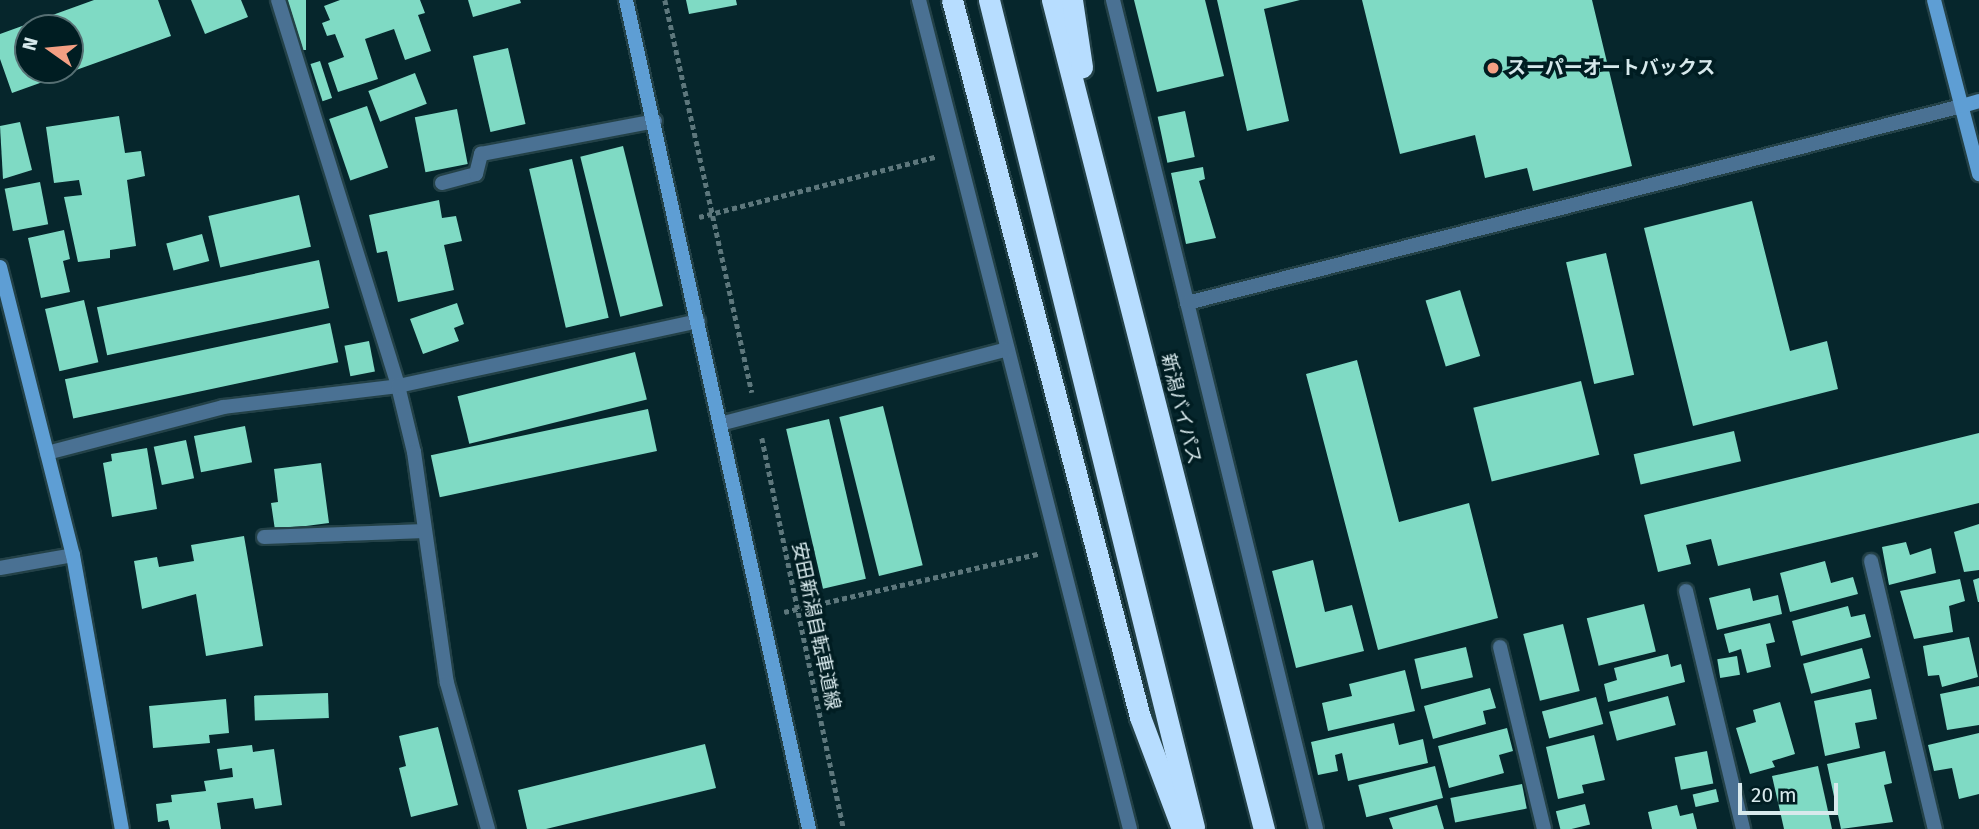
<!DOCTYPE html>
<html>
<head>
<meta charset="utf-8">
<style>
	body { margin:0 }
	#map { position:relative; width:1979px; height:829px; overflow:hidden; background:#06262c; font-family:"Fira Sans","Noto Sans JP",sans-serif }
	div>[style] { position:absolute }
	.building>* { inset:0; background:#7fdac4; transform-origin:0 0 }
	.path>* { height:4.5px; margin-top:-2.25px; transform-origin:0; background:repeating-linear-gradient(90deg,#5d777c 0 5px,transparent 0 8.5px) }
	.roads { filter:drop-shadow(2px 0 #234147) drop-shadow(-2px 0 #234147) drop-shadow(0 2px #234147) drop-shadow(0 -2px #234147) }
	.lane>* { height:14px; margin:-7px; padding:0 7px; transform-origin:7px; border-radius:7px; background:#4a7193 }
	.street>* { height:14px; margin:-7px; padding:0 7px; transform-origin:7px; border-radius:7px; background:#4a7193 }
	.secondary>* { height:14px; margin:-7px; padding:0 7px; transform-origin:7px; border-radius:7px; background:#5e9ed4 }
	.highway>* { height:21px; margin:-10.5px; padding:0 10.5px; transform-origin:10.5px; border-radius:10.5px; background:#b7ddff }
	.dots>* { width:19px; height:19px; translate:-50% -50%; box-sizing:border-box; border:4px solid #001d22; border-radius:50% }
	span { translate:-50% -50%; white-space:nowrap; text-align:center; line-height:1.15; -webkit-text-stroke:7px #001d22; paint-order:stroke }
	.poi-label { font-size:19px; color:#d7e9ec; font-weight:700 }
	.left { translate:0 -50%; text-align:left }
	.street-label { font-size:19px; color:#d7e9ec }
	.north { position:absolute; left:14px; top:14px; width:70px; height:70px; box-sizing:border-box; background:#001d22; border:2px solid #566f73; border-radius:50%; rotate:285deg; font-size:19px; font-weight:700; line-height:28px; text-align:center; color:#d7e9ec }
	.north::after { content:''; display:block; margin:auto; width:24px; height:32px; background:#f39f83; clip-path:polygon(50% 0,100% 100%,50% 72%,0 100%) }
	.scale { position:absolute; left:1738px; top:783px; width:100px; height:32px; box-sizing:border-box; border:4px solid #d7e9ec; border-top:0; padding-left:9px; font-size:21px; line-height:24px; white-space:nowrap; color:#d7e9ec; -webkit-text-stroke:5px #001d22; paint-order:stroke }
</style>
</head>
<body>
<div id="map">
	<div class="building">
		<i style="clip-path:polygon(evenodd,94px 0,158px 0,171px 36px,12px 93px,0 59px,0 34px,94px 0,28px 28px,70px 28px,70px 70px,28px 70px,28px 28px)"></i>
		<i style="clip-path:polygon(191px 0,241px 0,248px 17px,205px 34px)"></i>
		<i style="left:288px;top:0;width:18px;height:50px"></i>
		<i style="clip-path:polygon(340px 0,420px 0,425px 13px,418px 15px,431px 51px,405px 60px,394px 29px,365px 39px,378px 79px,338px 92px,328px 63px,344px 57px,335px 34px,327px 36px,322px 23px,330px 20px,324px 6px)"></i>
		<i style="clip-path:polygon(468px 0,520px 0,521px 3px,473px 17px)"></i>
		<i style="clip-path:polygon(686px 0,736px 0,737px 5px,689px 14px)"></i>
		<i style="clip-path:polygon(1134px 0,1205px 0,1224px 76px,1157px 92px)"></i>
		<i style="clip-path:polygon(1217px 0,1300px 0,1264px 9px,1289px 121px,1247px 131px)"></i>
		<i style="clip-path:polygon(1362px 0,1592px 0,1632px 166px,1533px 191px,1527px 168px,1485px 178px,1475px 135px,1400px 154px)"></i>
		<i style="left:508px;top:48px;width:78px;height:36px;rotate:77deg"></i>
		<i style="left:320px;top:61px;width:39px;height:10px;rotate:72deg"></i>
		<i style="left:415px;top:73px;width:33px;height:50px;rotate:69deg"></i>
		<i style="left:367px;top:106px;width:65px;height:40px;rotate:71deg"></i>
		<i style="left:457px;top:109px;width:56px;height:43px;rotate:79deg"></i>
		<i style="left:1185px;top:111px;width:47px;height:28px;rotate:78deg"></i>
		<i style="clip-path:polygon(119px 116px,125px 153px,141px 151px,145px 176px,127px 180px,136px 246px,110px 250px,110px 258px,78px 262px,64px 197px,82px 195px,79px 180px,54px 183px,46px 127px)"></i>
		<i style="clip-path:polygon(20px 122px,32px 170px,3px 179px,0 126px)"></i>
		<i style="left:623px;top:146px;width:165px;height:44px;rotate:76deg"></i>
		<i style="left:572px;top:159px;width:163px;height:44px;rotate:77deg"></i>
		<i style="clip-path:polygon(1203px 167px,1205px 179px,1199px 181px,1216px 238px,1186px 244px,1171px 173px)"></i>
		<i style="left:40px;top:182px;width:43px;height:36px;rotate:79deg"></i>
		<i style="left:299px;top:195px;width:53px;height:93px;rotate:77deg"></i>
		<i style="clip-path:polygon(439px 200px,442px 218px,456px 216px,462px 241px,444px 245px,454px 290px,398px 302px,387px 251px,377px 253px,369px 215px)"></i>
		<i style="clip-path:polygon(1752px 201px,1790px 351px,1827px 341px,1838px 389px,1693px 426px,1644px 228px)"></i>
		<i style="clip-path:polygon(64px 230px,70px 259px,63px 261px,70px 292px,41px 298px,28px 238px)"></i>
		<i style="left:202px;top:234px;width:28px;height:37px;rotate:75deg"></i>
		<i style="left:1606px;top:253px;width:125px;height:41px;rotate:77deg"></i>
		<i style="left:319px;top:260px;width:49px;height:227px;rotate:78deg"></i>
		<i style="left:1460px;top:290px;width:69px;height:36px;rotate:73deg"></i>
		<i style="left:84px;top:300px;width:64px;height:40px;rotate:77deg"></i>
		<i style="clip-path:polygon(457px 303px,464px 324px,454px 328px,459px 341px,423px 354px,410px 319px)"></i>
		<i style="left:330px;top:323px;width:40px;height:271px;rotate:78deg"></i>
		<i style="left:369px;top:341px;width:31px;height:25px;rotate:79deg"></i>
		<i style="left:635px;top:352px;width:49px;height:183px;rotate:76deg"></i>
		<i style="clip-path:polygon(1357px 360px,1399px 522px,1469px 503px,1498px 618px,1378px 650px,1306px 374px)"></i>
		<i style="left:1581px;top:381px;width:76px;height:111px;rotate:76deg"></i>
		<i style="left:883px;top:406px;width:164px;height:45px;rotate:76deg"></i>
		<i style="left:648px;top:409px;width:43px;height:222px;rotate:78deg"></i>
		<i style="left:829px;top:419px;width:164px;height:44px;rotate:77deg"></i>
		<i style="left:245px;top:426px;width:37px;height:52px;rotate:79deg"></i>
		<i style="left:1734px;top:431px;width:31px;height:103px;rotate:77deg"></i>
		<i style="clip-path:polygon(1979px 433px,1979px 503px,1718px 566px,1711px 539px,1686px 545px,1691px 564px,1658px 572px,1644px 515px)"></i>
		<i style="left:186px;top:440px;width:39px;height:33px;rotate:78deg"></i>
		<i style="clip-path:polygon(147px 448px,157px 509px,112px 517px,103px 463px,112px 461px,111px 454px)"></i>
		<i style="clip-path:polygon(321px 463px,329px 523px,275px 530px,271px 503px,278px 502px,274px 469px)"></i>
		<i style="clip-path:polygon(1979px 524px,1979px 570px,1964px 572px,1954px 532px)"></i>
		<i style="clip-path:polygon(244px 536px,263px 646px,206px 656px,196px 594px,142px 609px,134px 561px,157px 557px,159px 567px,194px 561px,191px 545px)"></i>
		<i style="clip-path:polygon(1906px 542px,1910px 555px,1931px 548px,1936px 573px,1889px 585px,1882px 547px)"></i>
		<i style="clip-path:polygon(1313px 560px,1325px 612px,1352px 605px,1364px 651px,1296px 668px,1272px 571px)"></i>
		<i style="clip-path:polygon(1825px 561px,1831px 583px,1853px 577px,1858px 594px,1790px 612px,1780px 573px)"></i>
		<i style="clip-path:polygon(1979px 578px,1979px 602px,1978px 602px,1973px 580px)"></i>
		<i style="clip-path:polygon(1960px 579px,1965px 601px,1949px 606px,1953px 632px,1914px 639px,1900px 591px)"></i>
		<i style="clip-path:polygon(1750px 588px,1753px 601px,1778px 595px,1782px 614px,1717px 630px,1709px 598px)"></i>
		<i style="left:1644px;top:604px;width:49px;height:59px;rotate:76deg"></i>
		<i style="clip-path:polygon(1848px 606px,1851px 617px,1865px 614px,1871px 637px,1801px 656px,1792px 621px)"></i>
		<i style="clip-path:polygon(1770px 623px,1775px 642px,1766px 644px,1771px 667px,1747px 673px,1741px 649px,1729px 653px,1724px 634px)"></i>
		<i style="left:1563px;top:624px;width:69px;height:41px;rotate:76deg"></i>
		<i style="clip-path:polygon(1969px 637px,1978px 677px,1942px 687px,1939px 675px,1928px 676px,1923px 646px)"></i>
		<i style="left:1466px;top:647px;width:31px;height:53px;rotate:77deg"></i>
		<i style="left:1862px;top:648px;width:31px;height:61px;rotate:75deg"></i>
		<i style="clip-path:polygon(1668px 654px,1671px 667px,1681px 664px,1685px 682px,1608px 702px,1604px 684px,1617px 680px,1614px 668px)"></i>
		<i style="left:1737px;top:656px;width:19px;height:20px;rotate:81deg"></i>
		<i style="clip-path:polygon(1405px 670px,1415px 711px,1328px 731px,1322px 703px,1352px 696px,1349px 684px)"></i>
		<i style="clip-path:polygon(1979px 686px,1979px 725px,1947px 730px,1940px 694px)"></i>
		<i style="clip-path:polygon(1490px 688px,1496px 708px,1483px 711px,1486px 724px,1433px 739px,1424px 706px)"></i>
		<i style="clip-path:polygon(1871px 689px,1877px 719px,1855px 723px,1860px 748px,1825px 756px,1814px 701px)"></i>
		<i style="left:328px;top:693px;width:25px;height:74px;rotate:88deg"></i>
		<i style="left:1668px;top:696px;width:30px;height:61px;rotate:75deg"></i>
		<i style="left:1596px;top:697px;width:28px;height:56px;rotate:75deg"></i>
		<i style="clip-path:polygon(226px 699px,229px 733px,209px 735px,210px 743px,153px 748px,149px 706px)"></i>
		<i style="clip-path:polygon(1780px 702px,1795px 754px,1772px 761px,1775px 767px,1750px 774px,1736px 728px,1756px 722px,1753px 710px)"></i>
		<i style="clip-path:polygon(1394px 723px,1399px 745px,1423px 739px,1428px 763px,1348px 781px,1342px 753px,1335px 755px,1338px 771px,1318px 775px,1311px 742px)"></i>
		<i style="clip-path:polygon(438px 727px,458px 805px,411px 817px,399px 768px,406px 766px,399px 736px)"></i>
		<i style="clip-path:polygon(1507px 728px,1513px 751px,1499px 755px,1504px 773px,1449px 788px,1438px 746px)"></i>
		<i style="clip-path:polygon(1979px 733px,1979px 794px,1959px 799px,1952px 768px,1934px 771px,1928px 745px)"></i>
		<i style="clip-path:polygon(1594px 735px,1605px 780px,1582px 785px,1584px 793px,1558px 799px,1546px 747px)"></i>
		<i style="clip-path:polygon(705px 744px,716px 788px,546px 829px,527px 829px,518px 790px)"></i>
		<i style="clip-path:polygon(252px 745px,253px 752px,274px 749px,282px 805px,255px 809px,253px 798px,217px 803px,221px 829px,170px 829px,168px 820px,158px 822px,156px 804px,172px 802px,171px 795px,206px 791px,204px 781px,233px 777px,232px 768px,220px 770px,217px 749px)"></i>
		<i style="left:1707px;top:751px;width:33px;height:33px;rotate:79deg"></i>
		<i style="clip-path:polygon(1885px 751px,1892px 783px,1884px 785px,1893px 822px,1841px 829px,1827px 764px)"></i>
		<i style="left:1435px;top:766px;width:33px;height:79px;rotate:76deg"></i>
		<i style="clip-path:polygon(1818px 766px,1832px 829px,1784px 829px,1772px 776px)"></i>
		<i style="left:1522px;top:784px;width:25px;height:73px;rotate:79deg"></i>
		<i style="left:1716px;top:789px;width:13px;height:24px;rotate:77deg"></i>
		<i style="left:1585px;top:804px;width:21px;height:30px;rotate:76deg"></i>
		<i style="clip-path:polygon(1437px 805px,1444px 829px,1393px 829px,1389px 818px)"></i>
		<i style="clip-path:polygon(1677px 805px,1680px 816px,1693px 813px,1697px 829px,1652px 829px,1648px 812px)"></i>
	</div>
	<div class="path">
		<i style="left:665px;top:0;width:402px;rotate:77.5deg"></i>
		<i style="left:699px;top:217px;width:244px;rotate:-14.3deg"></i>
		<i style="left:762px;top:438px;width:400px;rotate:78.2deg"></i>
		<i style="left:784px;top:612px;width:261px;rotate:-12.9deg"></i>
	</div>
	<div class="roads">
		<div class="lane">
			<i style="left:919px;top:0;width:855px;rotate:75.72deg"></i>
			<i style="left:1113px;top:0;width:853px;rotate:76.24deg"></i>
			<i style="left:442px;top:183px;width:35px;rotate:-15deg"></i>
			<i style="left:476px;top:174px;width:21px;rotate:-76deg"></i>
			<i style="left:481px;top:154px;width:177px;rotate:-10.7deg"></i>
			<i style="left:720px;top:424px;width:297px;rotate:-14.6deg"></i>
			<i style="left:264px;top:537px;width:161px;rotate:-2.1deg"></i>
			<i style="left:1871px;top:561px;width:276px;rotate:76.6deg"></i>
			<i style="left:1686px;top:591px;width:245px;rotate:76.5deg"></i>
			<i style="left:1500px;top:647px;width:187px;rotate:76.4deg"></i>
		</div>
		<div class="street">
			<i style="left:278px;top:0;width:404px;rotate:72.7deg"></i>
			<i style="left:398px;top:386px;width:68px;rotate:76.4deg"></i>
			<i style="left:414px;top:452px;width:233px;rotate:81.9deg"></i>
			<i style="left:447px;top:683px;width:152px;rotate:74.3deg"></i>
			<i style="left:1187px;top:303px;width:800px;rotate:-14.26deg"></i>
			<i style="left:47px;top:453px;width:182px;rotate:-14.6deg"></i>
			<i style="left:223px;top:407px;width:176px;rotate:-6.8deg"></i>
			<i style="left:398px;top:386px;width:307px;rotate:-12.2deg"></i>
			<i style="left:0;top:568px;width:74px;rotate:-10.1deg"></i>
		</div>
		<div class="secondary">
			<i style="left:626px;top:0;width:849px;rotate:77.55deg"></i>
			<i style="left:1934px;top:0;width:180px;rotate:75.5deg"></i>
			<i style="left:1962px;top:106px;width:18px;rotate:-16deg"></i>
			<i style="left:0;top:267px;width:297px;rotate:75.8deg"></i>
			<i style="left:73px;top:555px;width:278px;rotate:79.9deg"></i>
		</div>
		<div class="highway">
			<i style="left:952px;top:0;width:741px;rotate:75.31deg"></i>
			<i style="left:1140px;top:717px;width:120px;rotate:69.4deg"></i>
			<i style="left:989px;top:0;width:852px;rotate:76.08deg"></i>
			<i style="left:1052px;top:0;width:856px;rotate:75.66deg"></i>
			<i style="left:1072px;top:0;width:68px;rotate:81.5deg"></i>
		</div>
	</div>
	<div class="dots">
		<i style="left:1493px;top:68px;background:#f39f83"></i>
	</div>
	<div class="poi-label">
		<span class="left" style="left:1507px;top:68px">スーパーオートバックス</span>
	</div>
	<div class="street-label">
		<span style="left:1181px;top:409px;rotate:76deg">新潟バイパス</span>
		<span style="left:816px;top:626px;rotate:78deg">安田新潟自転車道線</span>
	</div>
	<div class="north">N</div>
	<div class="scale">20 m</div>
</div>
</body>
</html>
